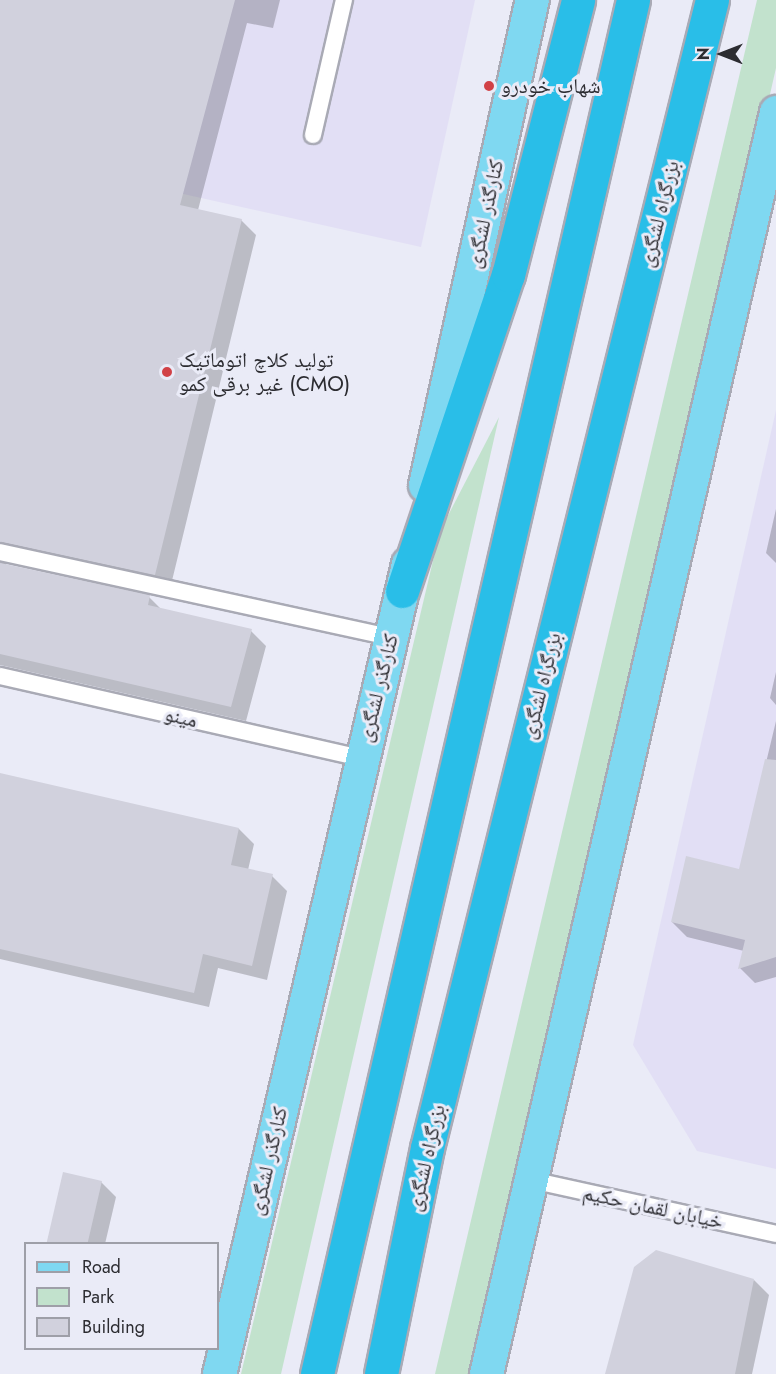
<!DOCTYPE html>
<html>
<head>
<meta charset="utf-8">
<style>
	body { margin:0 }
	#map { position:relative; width:776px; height:1374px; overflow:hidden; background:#eaebf7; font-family:Jost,"Noto Naskh Arabic",sans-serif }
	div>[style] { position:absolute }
	.industrial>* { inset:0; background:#e2dff5 }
	.green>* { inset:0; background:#c2e2cd }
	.shadow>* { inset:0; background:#0003 }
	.building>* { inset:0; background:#d1d1dd; transform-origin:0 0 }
	.roads { filter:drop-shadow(2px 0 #a9aab5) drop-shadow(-2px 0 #a9aab5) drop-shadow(0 2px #a9aab5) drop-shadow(0 -2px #a9aab5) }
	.lane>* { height:16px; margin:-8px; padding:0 8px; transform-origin:8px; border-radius:8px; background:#fff }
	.primary>* { height:33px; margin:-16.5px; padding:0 16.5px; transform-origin:16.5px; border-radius:16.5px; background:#7fd8f1 }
	.highway>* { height:33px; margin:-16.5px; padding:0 16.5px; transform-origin:16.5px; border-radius:16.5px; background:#29bee8 }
	.dots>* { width:16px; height:16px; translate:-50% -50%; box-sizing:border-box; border:3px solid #eaebf7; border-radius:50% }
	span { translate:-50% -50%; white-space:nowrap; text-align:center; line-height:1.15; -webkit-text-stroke:6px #eaebf7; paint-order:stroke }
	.poi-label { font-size:21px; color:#2c2c31 }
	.left { translate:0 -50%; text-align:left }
	.street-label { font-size:21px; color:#2c2c31 }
	.legend { position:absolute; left:24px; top:1242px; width:195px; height:108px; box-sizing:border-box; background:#eaebf7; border:2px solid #9e9fa8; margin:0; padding:8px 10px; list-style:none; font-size:18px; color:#2c2c31 }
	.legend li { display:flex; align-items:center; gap:12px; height:30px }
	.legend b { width:30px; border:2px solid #9e9fa8 }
	.north { position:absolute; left:692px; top:24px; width:60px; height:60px; -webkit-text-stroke:4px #eaebf7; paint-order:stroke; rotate:270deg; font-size:16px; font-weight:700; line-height:24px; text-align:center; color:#2c2c31 }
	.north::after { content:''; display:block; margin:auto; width:21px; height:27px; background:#2c2c31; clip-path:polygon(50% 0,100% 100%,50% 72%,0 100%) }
</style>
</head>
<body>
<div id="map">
	<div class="industrial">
		<i style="clip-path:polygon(0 0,475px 0,421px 247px,0 153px)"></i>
		<i style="clip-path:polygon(776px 410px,776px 1169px,697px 1151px,633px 1045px)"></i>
	</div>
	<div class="green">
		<i style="clip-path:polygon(757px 0,776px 0,776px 68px,477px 1374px,435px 1374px)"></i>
		<i style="clip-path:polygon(499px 417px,281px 1374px,241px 1374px,440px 531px)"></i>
	</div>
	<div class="shadow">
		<i style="clip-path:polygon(0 0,280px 0,273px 28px,247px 23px,198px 210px,241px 220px,256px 235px,170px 589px,7px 559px,6px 566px,149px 597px,162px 610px,251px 631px,266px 646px,246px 721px,0 665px)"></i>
		<i style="clip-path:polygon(776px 509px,776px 563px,766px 553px)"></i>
		<i style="clip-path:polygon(776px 672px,776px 705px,770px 698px)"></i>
		<i style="clip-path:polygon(776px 721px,776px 977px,755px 983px,740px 968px,744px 951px,687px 937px,672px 922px,740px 871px)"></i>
		<i style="clip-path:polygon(0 775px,239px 829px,254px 844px,248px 870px,272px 876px,287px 891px,267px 980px,218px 968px,209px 1007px,0 959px)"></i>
		<i style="clip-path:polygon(101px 1182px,116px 1197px,105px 1244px,47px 1244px)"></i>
		<i style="clip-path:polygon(754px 1280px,769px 1295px,752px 1374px,606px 1374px)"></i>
	</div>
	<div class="building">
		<i style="clip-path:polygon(0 0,235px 0,180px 205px,242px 219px,155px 575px,0 542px)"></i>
		<i style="clip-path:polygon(0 563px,150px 595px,148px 605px,252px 629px,231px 707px,0 654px)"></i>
		<i style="clip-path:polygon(765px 759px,776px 760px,776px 957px,738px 969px,745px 940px,671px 922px,686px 856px,739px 869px)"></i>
		<i style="clip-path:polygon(0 773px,239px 828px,231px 865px,273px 874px,252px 966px,203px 954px,194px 993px,0 949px)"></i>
		<i style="left:63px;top:1172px;width:40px;height:74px;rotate:13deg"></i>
		<i style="clip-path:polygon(656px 1250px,754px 1279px,735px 1374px,605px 1374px,634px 1267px)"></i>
	</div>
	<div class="roads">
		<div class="lane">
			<i style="left:313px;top:135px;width:139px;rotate:-77.1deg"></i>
			<i style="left:0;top:552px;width:399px;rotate:12.3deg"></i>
			<i style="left:0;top:676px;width:370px;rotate:12.8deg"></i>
			<i style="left:531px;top:1180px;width:251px;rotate:12.4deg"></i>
		</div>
		<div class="primary">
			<i style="left:425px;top:485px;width:497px;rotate:-77.6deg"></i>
			<i style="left:219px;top:1374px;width:832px;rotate:-76.87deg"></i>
			<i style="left:486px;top:1374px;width:1295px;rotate:-77.06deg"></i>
		</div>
		<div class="highway">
			<i style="left:402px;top:591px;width:333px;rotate:-71.5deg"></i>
			<i style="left:508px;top:275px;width:284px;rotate:-75.7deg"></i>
			<i style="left:317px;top:1374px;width:1410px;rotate:-77.05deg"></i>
			<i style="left:381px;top:1374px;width:231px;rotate:-78.5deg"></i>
			<i style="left:427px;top:1148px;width:1183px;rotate:-76.06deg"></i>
		</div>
	</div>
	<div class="dots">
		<i style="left:489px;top:86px;background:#d14146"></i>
		<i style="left:167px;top:372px;background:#d14146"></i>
	</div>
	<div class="poi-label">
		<span class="left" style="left:501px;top:86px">شهاب خودرو</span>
		<span class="left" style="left:179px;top:372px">تولید کلاچ اتوماتیک<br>غیر برقی کمو (CMO)</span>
	</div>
	<div class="street-label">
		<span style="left:485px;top:214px;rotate:-78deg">کنارگذر لشگری</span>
		<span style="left:659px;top:214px;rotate:-76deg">بزرگراه لشگری</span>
		<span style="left:541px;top:686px;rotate:-76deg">بزرگراه لشگری</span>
		<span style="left:378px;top:688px;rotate:-76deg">کنارگذر لشگری</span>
		<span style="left:181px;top:717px;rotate:13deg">مینو</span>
		<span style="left:426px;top:1158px;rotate:-77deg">بزرگراه لشگری</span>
		<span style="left:268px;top:1161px;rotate:-77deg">کنارگذر لشگری</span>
		<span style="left:653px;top:1207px;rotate:12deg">خیابان لقمان حکیم</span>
	</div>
	<ul class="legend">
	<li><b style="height:8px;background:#7fd8f1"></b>Road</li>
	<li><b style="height:16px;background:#c2e2cd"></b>Park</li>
	<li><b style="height:16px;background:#d1d1dd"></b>Building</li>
	</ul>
	<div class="north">N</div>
</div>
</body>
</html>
